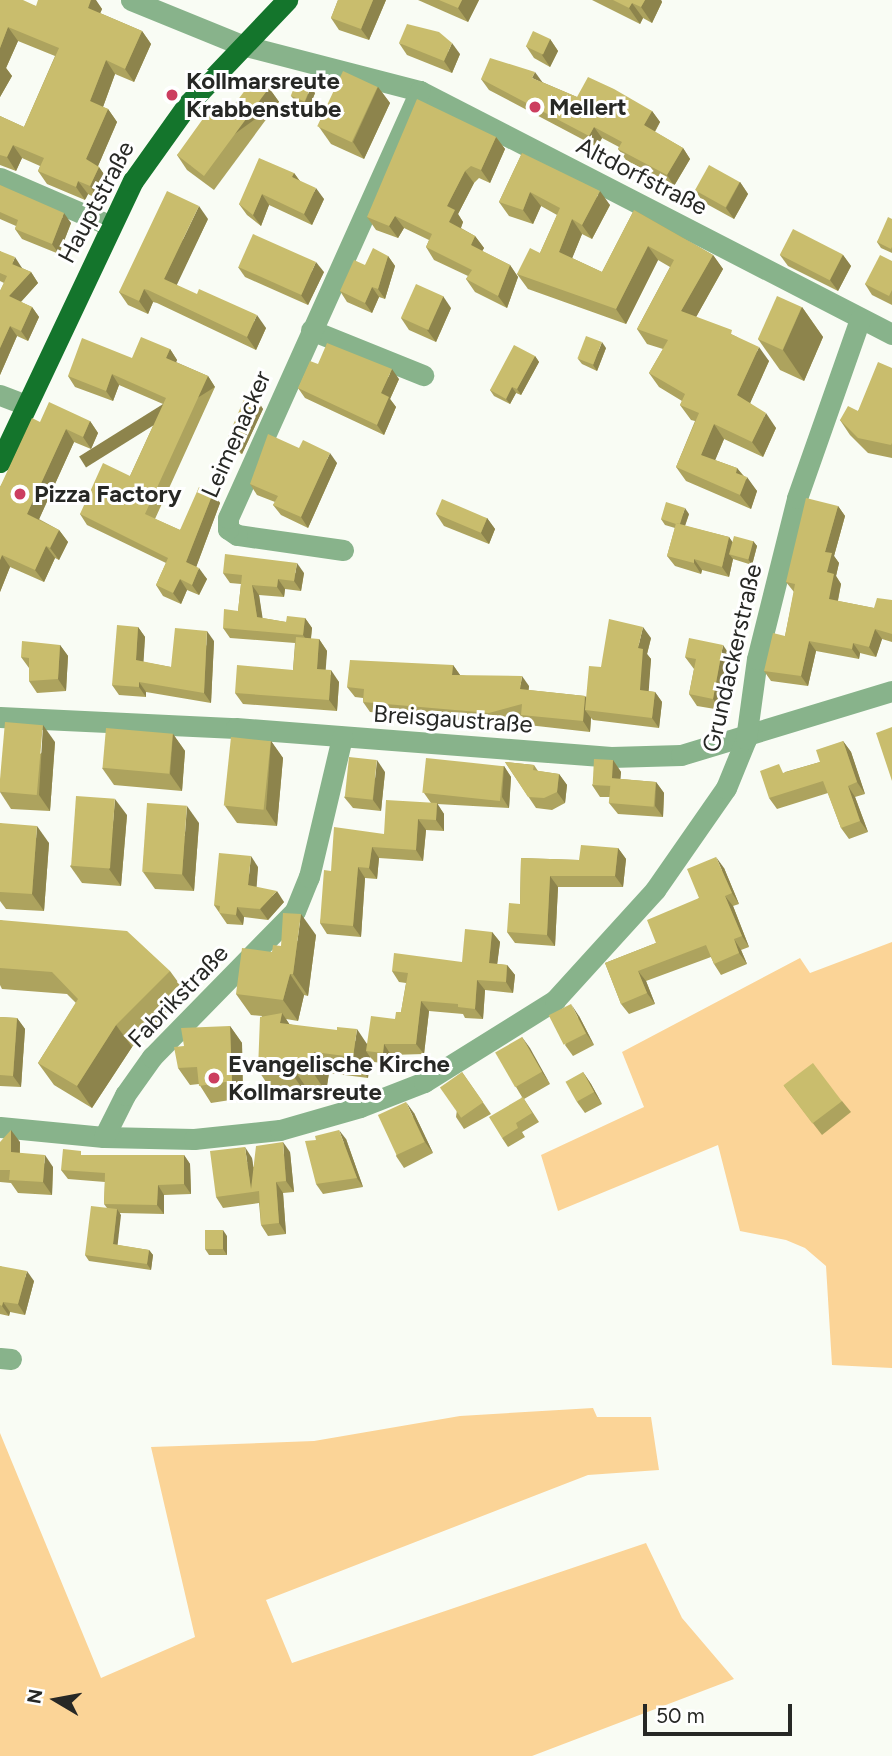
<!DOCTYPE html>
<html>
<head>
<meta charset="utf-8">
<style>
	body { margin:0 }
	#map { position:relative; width:892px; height:1756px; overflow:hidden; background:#f9fcf4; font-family:Figtree,sans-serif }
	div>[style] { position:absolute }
	.green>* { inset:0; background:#fbd497 }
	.minor>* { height:21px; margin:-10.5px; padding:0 10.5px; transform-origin:10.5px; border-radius:10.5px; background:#88b38b }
	.major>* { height:21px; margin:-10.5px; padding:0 10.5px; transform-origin:10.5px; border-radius:10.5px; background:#14752c }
	.wall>* { inset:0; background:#ada35e }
	.shaded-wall>* { inset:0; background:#8d844c; transform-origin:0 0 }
	.building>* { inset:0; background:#c9bd6d; transform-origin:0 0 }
	.dots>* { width:19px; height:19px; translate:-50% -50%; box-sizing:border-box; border:4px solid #fff; border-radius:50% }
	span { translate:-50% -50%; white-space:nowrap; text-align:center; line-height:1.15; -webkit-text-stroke:6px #fff; paint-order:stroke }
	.poi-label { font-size:24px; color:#272825; font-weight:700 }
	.left { translate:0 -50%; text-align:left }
	.street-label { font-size:24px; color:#272825 }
	.north { position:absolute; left:21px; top:1665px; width:70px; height:70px; -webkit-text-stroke:5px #fff; paint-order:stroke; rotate:280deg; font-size:19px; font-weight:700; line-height:28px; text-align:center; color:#272825 }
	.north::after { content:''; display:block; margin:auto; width:24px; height:32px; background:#272825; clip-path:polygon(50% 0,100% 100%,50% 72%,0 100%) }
	.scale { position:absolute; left:643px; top:1704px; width:149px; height:32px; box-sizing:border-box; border:4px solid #272825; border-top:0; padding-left:9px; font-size:21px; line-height:24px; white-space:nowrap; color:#272825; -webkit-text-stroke:5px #fff; paint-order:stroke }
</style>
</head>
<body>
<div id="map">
	<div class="green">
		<i style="clip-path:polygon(892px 942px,892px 1368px,832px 1365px,826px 1266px,805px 1248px,786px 1240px,740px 1231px,718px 1145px,558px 1211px,541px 1155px,644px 1107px,622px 1052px,800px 958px,810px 973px)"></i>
		<i style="clip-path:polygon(593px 1408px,597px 1417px,651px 1417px,659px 1470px,588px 1475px,266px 1600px,292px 1663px,646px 1543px,682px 1618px,734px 1679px,532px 1756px,0 1756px,0 1433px,101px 1678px,195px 1637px,151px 1447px,314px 1441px,460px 1416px)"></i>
	</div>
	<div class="minor">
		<i style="left:131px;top:0;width:120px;rotate:22.1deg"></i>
		<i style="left:242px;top:45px;width:184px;rotate:14.5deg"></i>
		<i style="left:420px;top:91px;width:531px;rotate:27.24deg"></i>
		<i style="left:0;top:178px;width:119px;rotate:23.3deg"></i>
		<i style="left:311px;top:330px;width:121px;rotate:21.9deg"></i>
		<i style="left:0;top:395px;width:28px;rotate:21deg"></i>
		<i style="left:343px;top:550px;width:107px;rotate:-171.9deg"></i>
		<i style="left:237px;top:535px;width:11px;rotate:-146deg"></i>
		<i style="left:228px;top:529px;width:11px;rotate:-90deg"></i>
		<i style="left:228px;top:518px;width:468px;rotate:-65.8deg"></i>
		<i style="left:0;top:717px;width:236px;rotate:2.7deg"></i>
		<i style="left:236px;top:728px;width:376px;rotate:4.4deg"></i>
		<i style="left:611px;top:757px;width:70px;rotate:-1.6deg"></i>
		<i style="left:681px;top:755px;width:220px;rotate:-16.9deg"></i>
		<i style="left:0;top:1127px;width:104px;rotate:5.5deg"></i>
		<i style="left:104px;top:1137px;width:90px;rotate:1.3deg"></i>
		<i style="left:194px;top:1139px;width:86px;rotate:-6deg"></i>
		<i style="left:280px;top:1130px;width:83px;rotate:-16deg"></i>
		<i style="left:360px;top:1107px;width:69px;rotate:-21.3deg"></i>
		<i style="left:424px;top:1082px;width:155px;rotate:-32deg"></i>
		<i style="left:555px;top:1000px;width:149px;rotate:-47.7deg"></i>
		<i style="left:655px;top:890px;width:124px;rotate:-55.2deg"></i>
		<i style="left:726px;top:788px;width:53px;rotate:-67.8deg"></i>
		<i style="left:746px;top:739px;width:81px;rotate:-82.2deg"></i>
		<i style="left:757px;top:659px;width:166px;rotate:-76deg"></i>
		<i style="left:797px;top:498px;width:190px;rotate:-70.6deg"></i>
		<i style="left:104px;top:1137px;width:47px;rotate:-63.4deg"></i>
		<i style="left:125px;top:1095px;width:47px;rotate:-54.6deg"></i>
		<i style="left:152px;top:1057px;width:204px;rotate:-45.6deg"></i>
		<i style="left:295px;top:911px;width:37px;rotate:-68deg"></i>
		<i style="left:309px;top:877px;width:144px;rotate:-76.7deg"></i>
		<i style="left:0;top:1358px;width:11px;rotate:5deg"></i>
	</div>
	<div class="major">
		<i style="left:0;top:462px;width:311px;rotate:-64.7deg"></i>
		<i style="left:133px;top:181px;width:95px;rotate:-54.5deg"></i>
		<i style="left:188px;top:104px;width:144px;rotate:-46.4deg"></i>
	</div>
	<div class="wall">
		<i style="clip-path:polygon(0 0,36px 6px,96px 1px,102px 9px,100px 13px,142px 31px,151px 44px,134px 82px,115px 74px,103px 107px,108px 109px,117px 122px,98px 166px,108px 180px,99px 200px,88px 194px,85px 200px,47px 184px,38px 171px,40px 166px,22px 158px,16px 171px,0 165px,0 116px,24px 127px,55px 56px,18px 41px,6px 68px,12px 76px,0 97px)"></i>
		<i style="clip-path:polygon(338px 0,386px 0,369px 40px,339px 30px,331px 18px)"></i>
		<i style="clip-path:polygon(418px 0,479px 0,468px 22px)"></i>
		<i style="clip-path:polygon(592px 0,661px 0,662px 2px,652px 23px,643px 18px,640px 24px)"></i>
		<i style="clip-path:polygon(550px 39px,558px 51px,550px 67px,534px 58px,526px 46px)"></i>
		<i style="clip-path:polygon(399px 43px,460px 54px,452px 73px,407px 55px)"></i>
		<i style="clip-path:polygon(481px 79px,542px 82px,577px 97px,652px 111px,660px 122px,655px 132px,683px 148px,690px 159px,674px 186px,626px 160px,618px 149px,619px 147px,602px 138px,597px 147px,489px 90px)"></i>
		<i style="clip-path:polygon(378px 87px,390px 103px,364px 159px,331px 144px,319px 127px)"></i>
		<i style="clip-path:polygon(269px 88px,279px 102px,214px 190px,187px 170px,177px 155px,228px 113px)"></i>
		<i style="clip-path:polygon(315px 93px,309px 108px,295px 101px,291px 96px)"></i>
		<i style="clip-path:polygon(496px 137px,505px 149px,490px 183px,479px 178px,474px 183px,458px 214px,463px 222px,461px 228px,475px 236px,484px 248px,482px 251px,510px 265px,518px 277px,507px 308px,475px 292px,466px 279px,468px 276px,434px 260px,426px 247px,429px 240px,404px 228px,398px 238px,376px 230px,367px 217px)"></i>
		<i style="clip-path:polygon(522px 153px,610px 205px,592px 239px,582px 234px,572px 258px,602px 272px,634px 210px,713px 255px,723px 269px,696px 317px,737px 337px,769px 361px,750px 403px,776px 428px,763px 457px,724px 439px,715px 460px,737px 468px,757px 491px,751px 509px,686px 481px,676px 467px,695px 421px,691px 420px,680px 405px,682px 401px,659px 387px,649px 373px,663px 349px,647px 344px,637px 329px,670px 267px,658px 260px,626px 324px,528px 289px,517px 274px,540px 253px,557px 215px,541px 206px,533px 224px,509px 216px,499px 202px)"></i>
		<i style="clip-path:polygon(294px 173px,300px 181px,324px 199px,312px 225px,269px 205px,261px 226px,247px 215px,239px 204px)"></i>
		<i style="clip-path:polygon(740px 182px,748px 194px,734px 219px,703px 202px,695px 190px)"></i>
		<i style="clip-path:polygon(0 185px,71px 223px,59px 254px,22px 239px,15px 229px,16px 226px,0 219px)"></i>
		<i style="clip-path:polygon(208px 219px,176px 285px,266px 328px,256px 350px,157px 303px,153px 302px,148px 314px,128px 305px,119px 292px)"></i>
		<i style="clip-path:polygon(892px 219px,892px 253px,881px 248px,877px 242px)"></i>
		<i style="clip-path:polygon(0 251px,22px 268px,31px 272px,38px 283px,21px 302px,32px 307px,39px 317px,28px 341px,17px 336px,0 375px,0 291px,4px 283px,0 281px)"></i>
		<i style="clip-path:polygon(780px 255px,843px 255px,851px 266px,838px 291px,788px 266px)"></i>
		<i style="clip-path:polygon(388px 256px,395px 266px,385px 299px,379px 297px,372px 313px,347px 302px,340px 291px,365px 265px)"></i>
		<i style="clip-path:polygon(892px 261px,892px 305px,872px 295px,865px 284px)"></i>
		<i style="clip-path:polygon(238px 267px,324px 272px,308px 305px,245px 277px)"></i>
		<i style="clip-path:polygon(802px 307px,823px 337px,804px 381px,780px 370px,758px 339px)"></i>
		<i style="clip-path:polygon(451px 308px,436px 342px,409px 330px,401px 318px)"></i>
		<i style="clip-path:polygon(606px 348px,597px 371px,582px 364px,578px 359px)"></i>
		<i style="clip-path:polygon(170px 349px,177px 360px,176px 362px,208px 376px,215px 387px,155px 519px,180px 530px,213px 493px,220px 503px,196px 567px,207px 579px,199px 595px,187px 590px,181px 604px,163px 596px,156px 585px,166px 563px,87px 525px,80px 514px,130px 476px,163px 404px,119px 385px,113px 401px,75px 387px,68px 376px,132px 358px)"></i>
		<i style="clip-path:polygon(535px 356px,539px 362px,521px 395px,516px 393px,510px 404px,494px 396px,490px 390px)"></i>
		<i style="clip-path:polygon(318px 364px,399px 379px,390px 399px,396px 407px,384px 435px,305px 398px,298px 388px)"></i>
		<i style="clip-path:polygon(892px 368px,892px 458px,868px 453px,850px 435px,840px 420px,858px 411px)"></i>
		<i style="clip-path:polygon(259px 403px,263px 409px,242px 454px,229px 448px,225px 443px)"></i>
		<i style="clip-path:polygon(90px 421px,98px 433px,91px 449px,74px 442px,39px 519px,59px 530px,68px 542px,59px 560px,55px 558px,44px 582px,10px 567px,0 592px,0 487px,40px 422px)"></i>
		<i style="clip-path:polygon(299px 448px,337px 463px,308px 528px,281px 515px,273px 505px,275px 502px,257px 495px,250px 484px)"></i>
		<i style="clip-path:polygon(838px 506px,845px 516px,834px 556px,839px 563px,836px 576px,841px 584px,838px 601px,874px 608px,892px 600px,892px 642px,882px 639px,876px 657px,860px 653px,859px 659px,816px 651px,808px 686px,771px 681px,764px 671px,785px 636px,794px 592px,786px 582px)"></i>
		<i style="clip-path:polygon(436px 514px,487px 518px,495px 529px,489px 544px,444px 526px)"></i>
		<i style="clip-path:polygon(689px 514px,685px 526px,729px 537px,732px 542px,753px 541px,757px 546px,752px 565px,733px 559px,729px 577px,702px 570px,701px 574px,675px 566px,667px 556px,675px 528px,665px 525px,661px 519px)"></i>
		<i style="clip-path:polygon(223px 573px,304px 573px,301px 591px,285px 589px,284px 597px,259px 595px,262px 618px,286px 622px,305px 618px,312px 628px,311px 639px,319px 639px,327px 651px,325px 670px,339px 682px,337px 711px,243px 704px,235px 693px,293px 670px,295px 643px,230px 638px,223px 628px,238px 611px,241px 584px,230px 583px)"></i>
		<i style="clip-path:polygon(138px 627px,145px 637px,143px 662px,171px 667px,214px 641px,211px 703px,146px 692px,146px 697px,119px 695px,112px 685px)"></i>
		<i style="clip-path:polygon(651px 638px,647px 654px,651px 659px,648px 691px,655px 692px,662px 702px,659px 728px,593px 720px,591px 718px,590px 732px,528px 725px,522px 716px,496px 723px,370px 712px,363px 702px,363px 698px,355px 697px,347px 687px,453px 665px,460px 675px,529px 686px,528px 690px,585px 696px,586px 698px,601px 667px)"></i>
		<i style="clip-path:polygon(60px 645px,68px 656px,66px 691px,37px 693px,29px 681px,29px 668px,21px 657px)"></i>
		<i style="clip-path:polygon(685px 657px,731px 657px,721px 710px,697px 706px,689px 694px,694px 669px)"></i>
		<i style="clip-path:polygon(173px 734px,185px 751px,182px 791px,114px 785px,102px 768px)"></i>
		<i style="clip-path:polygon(271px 741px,283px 758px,277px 826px,237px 823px,225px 806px)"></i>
		<i style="clip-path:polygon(843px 741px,851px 752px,865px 794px,855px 797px,868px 832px,849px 839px,841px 828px,828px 793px,777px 809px,769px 798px,785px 772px,820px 762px)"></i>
		<i style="clip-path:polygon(55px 742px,50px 811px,11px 809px,0 792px,0 786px)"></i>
		<i style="clip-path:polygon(613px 760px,621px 772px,620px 779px,656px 782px,664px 793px,663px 817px,618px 814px,609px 803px,610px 797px,600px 797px,592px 785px)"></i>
		<i style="clip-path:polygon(505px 762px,534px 765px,538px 771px,559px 774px,567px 785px,565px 803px,552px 810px,536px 808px)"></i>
		<i style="clip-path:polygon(504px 766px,511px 777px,509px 808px,437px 804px,444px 814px,444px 831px,426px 830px,423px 861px,379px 858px,377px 879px,365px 878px,361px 937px,327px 934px,320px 923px,331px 871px,384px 834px,431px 803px,424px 793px)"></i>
		<i style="clip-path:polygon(385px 772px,381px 811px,353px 808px,344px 797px)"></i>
		<i style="clip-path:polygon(127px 815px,121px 886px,82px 883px,70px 866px)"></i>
		<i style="clip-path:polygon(0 823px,49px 843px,44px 911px,6px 909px,0 901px)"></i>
		<i style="clip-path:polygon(199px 823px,194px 891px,155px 889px,143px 872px)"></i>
		<i style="clip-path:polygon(618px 848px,626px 859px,623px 887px,558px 887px,555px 946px,515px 943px,507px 932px,520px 904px,521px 858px,579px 860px)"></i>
		<i style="clip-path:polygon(258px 867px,256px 887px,284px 902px,268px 920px,244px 917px,243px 925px,227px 924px,214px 905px)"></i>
		<i style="clip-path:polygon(724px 868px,739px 904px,733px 906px,749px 947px,741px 950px,747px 964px,721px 975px,714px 964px,711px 957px,646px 981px,655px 1004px,629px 1014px,621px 1004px,605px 963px,656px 943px,699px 898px)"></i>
		<i style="clip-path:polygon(0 920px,170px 971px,186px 993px,132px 1047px,92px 1108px,54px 1085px,38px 1063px,76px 1003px,67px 994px,2px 989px,0 985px)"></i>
		<i style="clip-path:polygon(492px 932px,500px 942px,497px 964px,507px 965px,515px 975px,513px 993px,485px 990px,483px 1019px,465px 1018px,463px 1014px,429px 1011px,424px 1054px,391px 1055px,390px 1064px,374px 1062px,370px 1057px,368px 1078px,329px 1073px,326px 1092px,308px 1090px,307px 1095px,272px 1091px,258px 1070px,262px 1016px,251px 1015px,236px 994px,272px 952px,281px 946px,316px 935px,308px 996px,304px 995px,298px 1021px,286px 1019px,289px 1024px,367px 1044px,395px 1019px,401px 1012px,406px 983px,399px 982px,392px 971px,462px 962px)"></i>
		<i style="clip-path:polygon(579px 1016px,594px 1045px,573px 1056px,565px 1045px)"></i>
		<i style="clip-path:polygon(0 1017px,17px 1018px,25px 1029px,21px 1087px,0 1086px)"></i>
		<i style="clip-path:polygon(230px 1026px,242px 1043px,243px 1098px,211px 1103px,199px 1084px,190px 1085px,178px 1068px,184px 1046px)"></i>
		<i style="clip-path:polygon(522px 1037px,550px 1084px,524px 1099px,539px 1122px,522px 1132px,525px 1137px,508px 1147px,502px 1138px,522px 1097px,516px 1087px)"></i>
		<i style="clip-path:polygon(462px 1072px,491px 1114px,464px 1129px,456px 1117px)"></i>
		<i style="clip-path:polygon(583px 1072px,591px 1084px,602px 1104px,585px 1113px,577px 1102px)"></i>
		<i style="clip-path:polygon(784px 1086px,842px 1101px,851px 1112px,822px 1135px)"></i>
		<i style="clip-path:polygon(414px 1113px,433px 1153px,404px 1168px,396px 1156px)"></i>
		<i style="clip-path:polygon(346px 1139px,363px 1187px,323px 1194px,316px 1184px)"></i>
		<i style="clip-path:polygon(0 1142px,20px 1142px,20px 1153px,53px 1167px,52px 1195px,18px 1193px,11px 1183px,0 1182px)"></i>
		<i style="clip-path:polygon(290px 1152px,294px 1192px,283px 1193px,286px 1234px,268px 1236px,261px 1225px,259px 1203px,223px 1208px,216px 1197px,252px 1158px,253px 1167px)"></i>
		<i style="clip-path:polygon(84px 1155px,184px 1155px,190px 1164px,191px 1194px,164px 1195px,164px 1214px,120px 1213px,117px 1245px,149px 1250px,153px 1255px,151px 1270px,89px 1261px,85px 1255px,107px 1208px,104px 1204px,105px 1182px,68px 1179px,61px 1170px)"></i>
		<i style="clip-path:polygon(227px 1236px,227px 1255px,209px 1255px,205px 1249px)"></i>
		<i style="clip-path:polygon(0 1266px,34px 1281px,25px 1315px,10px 1312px,9px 1316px,0 1314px)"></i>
	</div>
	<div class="shaded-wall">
		<i style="clip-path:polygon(90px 0,96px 0,102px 9px,97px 21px,88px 8px)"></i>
		<i style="clip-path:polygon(373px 0,386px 0,369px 40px,361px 29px)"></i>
		<i style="clip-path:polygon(462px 0,479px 0,468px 22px,458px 8px)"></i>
		<i style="clip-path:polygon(645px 0,661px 0,662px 2px,652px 23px,641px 7px)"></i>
		<i style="clip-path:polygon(632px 3px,643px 18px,640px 24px,629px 8px)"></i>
		<i style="clip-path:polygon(8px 27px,18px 41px,6px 68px,12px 76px,0 97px,0 48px)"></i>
		<i style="clip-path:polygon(142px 31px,151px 44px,134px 82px,125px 69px)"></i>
		<i style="clip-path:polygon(550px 39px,558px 51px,550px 67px,542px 55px)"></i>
		<i style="clip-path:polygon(452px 43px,460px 54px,452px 73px,444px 61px)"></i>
		<i style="clip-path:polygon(106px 60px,115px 74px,100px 115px,90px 101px)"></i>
		<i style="clip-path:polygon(535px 72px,543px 83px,532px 78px)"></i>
		<i style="clip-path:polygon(311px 87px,315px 93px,309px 108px,305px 102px)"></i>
		<i style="clip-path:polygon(378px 87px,390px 103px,364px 159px,353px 142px)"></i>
		<i style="left:269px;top:88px;width:17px;height:109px;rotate:54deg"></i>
		<i style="clip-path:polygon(108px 109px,117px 122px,95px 173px,86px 159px)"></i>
		<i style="clip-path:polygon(652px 111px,660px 122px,652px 136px,644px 125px)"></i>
		<i style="clip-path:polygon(594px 127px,602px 138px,597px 147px,589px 136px)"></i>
		<i style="clip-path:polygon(496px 137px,505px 149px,490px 183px,481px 170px)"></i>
		<i style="clip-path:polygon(13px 145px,22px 158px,16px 171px,7px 157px)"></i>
		<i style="clip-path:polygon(683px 148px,690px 159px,674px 186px,667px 175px)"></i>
		<i style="clip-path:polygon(99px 167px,108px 180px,99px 200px,90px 186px)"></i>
		<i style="clip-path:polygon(465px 171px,474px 183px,458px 214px,463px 222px,458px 235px,449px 222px,447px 206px)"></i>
		<i style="clip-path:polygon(294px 173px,301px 183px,292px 177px)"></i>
		<i style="clip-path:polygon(78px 181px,88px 194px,85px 200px,76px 187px)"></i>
		<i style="clip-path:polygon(740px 182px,748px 194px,734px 219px,726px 208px)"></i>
		<i style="clip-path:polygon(316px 188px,324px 199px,312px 225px,304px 214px)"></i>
		<i style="clip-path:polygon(600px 191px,610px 205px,592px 239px,582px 225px)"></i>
		<i style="clip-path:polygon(530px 192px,541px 206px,533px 224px,523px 210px)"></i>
		<i style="clip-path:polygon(262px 194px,269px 205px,261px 226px,253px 215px)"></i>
		<i style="clip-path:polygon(199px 206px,208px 219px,173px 293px,164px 279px)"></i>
		<i style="clip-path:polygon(64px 213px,71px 223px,59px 254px,52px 244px)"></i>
		<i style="clip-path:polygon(395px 216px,404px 228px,398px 238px,389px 226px)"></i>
		<i style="clip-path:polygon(572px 219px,582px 234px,569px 266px,559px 252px)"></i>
		<i style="clip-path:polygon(475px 236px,484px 248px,479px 257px,471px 245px)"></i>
		<i style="clip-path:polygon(648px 246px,658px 260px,626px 324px,616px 309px)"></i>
		<i style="clip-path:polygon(713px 255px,723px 269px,691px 326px,681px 311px)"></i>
		<i style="clip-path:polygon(843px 255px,851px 266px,838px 291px,830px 280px)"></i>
		<i style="clip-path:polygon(388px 256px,395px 266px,385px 299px,378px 289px)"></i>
		<i style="clip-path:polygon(15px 257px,22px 268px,17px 280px,10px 270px)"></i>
		<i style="clip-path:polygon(316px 262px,324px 272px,308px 305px,301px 295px)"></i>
		<i style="clip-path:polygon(510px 265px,518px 277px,507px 308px,498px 296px)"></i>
		<i style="clip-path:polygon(31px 272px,38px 283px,16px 307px,9px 296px)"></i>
		<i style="clip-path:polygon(372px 287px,379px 297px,372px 313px,365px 303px)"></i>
		<i style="clip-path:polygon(144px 289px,153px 302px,148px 314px,139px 301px)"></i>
		<i style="clip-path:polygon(443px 296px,451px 308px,436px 342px,427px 330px)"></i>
		<i style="clip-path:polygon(32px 307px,39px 317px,28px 341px,21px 331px)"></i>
		<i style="clip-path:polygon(802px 307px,823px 337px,804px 381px,783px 350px)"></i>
		<i style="clip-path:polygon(257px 315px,266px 328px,256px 350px,247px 337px)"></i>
		<i style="clip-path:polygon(10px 326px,17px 336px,0 375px,0 348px)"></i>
		<i style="clip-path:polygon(602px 342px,606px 348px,597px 371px,593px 365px)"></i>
		<i style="clip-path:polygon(759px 347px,769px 361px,747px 410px,737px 395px)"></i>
		<i style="clip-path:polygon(170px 349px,177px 360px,173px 369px,166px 358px)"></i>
		<i style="clip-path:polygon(535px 356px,539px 362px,521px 395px,517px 389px)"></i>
		<i style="clip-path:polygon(392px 369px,399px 379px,390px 399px,396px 407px,384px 435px,377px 425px,381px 393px)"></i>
		<i style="clip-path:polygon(112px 374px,119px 385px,113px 401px,106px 391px)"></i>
		<i style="left:208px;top:376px;width:13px;height:152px;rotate:58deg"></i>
		<i style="clip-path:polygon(512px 387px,516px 393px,510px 404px,506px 399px)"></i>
		<i style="clip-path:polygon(259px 403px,263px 409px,242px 454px,238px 448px)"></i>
		<i style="clip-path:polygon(766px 413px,776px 428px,763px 457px,752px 442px)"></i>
		<i style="clip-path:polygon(90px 421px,98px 433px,91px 449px,83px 437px)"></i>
		<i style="clip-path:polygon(714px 424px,724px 439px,711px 470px,701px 455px)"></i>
		<i style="clip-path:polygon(66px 429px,74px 442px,36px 526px,27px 514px)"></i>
		<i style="clip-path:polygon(330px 453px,337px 463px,308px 528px,301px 517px)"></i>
		<i style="clip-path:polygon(737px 468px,746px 480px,747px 477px,757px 491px,751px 509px,740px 495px,736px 473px)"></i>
		<i style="clip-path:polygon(213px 493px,220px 503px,194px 573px,186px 562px)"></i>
		<i style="clip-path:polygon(838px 506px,845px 516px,834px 556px,839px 563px,836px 576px,841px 584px,836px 609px,829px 599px,825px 552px)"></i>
		<i style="clip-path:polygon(685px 508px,689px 514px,683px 531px,679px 525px)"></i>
		<i style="clip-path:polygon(487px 518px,495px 529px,489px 544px,481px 533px)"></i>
		<i style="clip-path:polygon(59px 530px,68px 542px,59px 560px,50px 548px)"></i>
		<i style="clip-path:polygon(729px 537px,736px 547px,729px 554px,733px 559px,729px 577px,722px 567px)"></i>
		<i style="clip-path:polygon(753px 541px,757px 546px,752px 565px,748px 559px)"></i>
		<i style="clip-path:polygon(46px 546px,55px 558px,44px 582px,35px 570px)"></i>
		<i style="clip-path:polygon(2px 555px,10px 567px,0 592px,0 560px)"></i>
		<i style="clip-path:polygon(694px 559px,702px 570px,701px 574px,694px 563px)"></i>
		<i style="clip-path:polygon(297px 563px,304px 573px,301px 591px,294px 581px)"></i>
		<i style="clip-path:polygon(199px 568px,207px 579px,199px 595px,192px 585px)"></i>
		<i style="clip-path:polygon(180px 579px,187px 590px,181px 604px,173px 593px)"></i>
		<i style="clip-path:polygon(278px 579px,285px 589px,284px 597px,277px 587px)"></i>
		<i style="clip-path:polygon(252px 585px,259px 595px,264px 627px,257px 617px)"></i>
		<i style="clip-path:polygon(305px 618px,312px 628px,310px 645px,303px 635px)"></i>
		<i style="clip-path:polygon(138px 627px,145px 637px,143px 671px,136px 660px)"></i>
		<i style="clip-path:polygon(643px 627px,651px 638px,647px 654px,651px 659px,648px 701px,640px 690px,638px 648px)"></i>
		<i style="clip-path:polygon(875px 629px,882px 639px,876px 657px,869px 647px)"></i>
		<i style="clip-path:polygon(207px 631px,214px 641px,211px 703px,204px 693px)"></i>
		<i style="clip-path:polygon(319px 639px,327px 651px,325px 680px,317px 669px)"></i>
		<i style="clip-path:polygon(809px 641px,816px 651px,808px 686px,801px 676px)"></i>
		<i style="clip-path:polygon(853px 643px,860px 653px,859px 659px,852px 649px)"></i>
		<i style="clip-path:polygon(60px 645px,68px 656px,66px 691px,58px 679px)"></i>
		<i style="clip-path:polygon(723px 645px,731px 657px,721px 710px,713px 699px)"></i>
		<i style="clip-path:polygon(453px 665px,460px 675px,452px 675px)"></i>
		<i style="clip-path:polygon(331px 670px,339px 682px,337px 711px,329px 700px)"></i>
		<i style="clip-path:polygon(522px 676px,529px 686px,528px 699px,520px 689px)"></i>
		<i style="clip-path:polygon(139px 682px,146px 692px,146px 697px,139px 687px)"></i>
		<i style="clip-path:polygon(655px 692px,662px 702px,659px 728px,652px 718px)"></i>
		<i style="clip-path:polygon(585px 696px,592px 706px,585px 710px,591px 718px,590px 732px,583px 721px)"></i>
		<i style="clip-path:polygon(43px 725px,55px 742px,50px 811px,39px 795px)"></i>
		<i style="clip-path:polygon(173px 734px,185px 751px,182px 791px,170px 774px)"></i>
		<i style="clip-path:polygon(271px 741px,283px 758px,277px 826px,266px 809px)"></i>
		<i style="clip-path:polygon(843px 741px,851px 752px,865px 794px,857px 782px)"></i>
		<i style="clip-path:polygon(377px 760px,385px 772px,381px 811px,373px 800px)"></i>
		<i style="clip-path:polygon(613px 760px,621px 772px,619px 798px,611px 787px)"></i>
		<i style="clip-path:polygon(504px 766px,511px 777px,509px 808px,502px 797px)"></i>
		<i style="clip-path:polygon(559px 774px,567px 785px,565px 803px,557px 792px)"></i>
		<i style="clip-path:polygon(656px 782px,664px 793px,663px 817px,655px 806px)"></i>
		<i style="clip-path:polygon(848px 786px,855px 797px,868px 832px,860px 821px)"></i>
		<i style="clip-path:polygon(115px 799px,127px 815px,121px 886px,109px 869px)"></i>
		<i style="clip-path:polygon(437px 803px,444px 814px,444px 831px,436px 820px)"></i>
		<i style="clip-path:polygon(187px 806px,199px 823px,194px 891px,182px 874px)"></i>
		<i style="clip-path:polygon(418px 819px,426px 830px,423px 861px,416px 850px)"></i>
		<i style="clip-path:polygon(37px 826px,49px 843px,44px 911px,32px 894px)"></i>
		<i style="clip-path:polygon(372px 847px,379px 858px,377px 879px,369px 868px)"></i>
		<i style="clip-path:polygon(618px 848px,626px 859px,623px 887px,615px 876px)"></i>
		<i style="clip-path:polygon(251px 856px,258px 867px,256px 896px,248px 885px)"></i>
		<i style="clip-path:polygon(716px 857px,724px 868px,739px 904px,732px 893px)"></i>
		<i style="clip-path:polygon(358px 867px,365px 878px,361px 937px,353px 926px)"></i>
		<i style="clip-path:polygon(550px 876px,558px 887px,555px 946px,547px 935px)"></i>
		<i style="clip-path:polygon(277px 891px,284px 902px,268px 920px,260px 909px)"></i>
		<i style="clip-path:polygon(725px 896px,733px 906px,749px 947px,742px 936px)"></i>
		<i style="clip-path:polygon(237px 907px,244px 917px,243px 925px,236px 915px)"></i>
		<i style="clip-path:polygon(301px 914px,316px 935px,308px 996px,293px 974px)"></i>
		<i style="clip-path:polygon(492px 932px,500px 942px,496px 974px,489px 963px)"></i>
		<i style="clip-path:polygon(734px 939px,741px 950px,747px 964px,739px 953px)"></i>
		<i style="clip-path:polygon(507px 965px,515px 975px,513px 993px,506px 982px)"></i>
		<i style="clip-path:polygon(638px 971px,646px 981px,655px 1004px,647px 993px)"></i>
		<i style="clip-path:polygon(290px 974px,304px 995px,298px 1021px,283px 1000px)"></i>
		<i style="clip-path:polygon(477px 980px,485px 990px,483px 1019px,475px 1009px)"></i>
		<i style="clip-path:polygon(421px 1001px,429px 1011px,424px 1054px,416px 1044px)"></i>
		<i style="clip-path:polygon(571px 1004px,579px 1016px,594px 1045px,586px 1033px)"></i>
		<i style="clip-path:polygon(282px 1013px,296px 1034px,280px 1023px)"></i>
		<i style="clip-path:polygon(17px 1018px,25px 1029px,21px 1087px,13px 1076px)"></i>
		<i style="clip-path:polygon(116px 1025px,132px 1047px,92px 1108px,77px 1086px)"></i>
		<i style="clip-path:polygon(230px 1026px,242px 1043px,243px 1098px,232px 1081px)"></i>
		<i style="clip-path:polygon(357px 1029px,371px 1050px,366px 1051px,370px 1057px,368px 1078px,353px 1057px)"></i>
		<i style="clip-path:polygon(522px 1037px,530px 1048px,550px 1084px,542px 1072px)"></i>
		<i style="clip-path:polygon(384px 1044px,391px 1055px,390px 1064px,383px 1053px)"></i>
		<i style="clip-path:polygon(314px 1052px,329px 1073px,326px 1092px,312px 1071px)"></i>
		<i style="clip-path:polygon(293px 1068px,308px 1090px,307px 1095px,292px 1074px)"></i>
		<i style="clip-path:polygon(583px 1072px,591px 1084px,602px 1104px,594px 1092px)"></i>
		<i style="clip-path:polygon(406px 1102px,414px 1113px,433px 1153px,425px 1142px)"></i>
		<i style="clip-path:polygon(11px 1130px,20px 1142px,19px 1165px,11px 1152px)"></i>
		<i style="clip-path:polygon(339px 1130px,346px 1139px,363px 1187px,357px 1178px)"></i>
		<i style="clip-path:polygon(283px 1142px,290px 1152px,294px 1192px,286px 1181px)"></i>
		<i style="clip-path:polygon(245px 1147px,252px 1158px,257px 1191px,251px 1189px)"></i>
		<i style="clip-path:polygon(45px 1155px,53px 1167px,52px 1195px,43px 1182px)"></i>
		<i style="clip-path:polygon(184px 1155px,190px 1164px,191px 1194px,184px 1184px)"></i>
		<i style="clip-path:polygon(276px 1182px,283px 1193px,286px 1234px,279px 1223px)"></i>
		<i style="clip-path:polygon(158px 1185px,164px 1195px,164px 1214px,157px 1205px)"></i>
		<i style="clip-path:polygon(117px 1209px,121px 1215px,117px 1250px,113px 1244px)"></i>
		<i style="clip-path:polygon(223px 1230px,227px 1236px,227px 1255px,223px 1249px)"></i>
		<i style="clip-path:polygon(149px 1250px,153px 1255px,151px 1270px,147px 1264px)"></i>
		<i style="clip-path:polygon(27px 1271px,34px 1281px,25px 1315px,18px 1304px)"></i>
		<i style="clip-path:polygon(3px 1302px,10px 1312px,9px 1316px,2px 1306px)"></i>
	</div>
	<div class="building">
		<i style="clip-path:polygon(0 0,23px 0,36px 6px,38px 0,91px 0,88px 8px,142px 31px,125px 69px,106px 60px,90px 101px,108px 109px,86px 159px,99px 167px,90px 186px,78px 181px,76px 187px,38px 171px,44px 158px,13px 145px,7px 157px,0 155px,0 116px,24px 127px,59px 48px,8px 27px,0 48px)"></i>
		<i style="clip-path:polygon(338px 0,373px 0,361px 29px,331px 18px)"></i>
		<i style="clip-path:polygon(439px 0,462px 0,458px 8px)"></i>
		<i style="clip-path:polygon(613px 0,645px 0,641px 7px,632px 3px,629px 8px)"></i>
		<i style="clip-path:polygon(407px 24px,439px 32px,452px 43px,444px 61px,399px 43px)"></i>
		<i style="left:533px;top:31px;width:19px;height:17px;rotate:25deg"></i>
		<i style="clip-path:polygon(490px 58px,535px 72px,532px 78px,577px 97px,588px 77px,614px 89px,652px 111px,644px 125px,683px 148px,667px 175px,618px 149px,622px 142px,594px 127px,589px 136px,481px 79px)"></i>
		<i style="left:343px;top:71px;width:38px;height:61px;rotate:25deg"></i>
		<i style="clip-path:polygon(255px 77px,269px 88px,204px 176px,177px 155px,215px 102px,228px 113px)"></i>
		<i style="left:297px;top:81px;width:15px;height:16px;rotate:23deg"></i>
		<i style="clip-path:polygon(417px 99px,496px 137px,481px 170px,471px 166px,465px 171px,447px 206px,455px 210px,449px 222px,475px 236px,471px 245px,510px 265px,498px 296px,466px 279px,472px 270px,426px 247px,432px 234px,395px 216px,389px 226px,367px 217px)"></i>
		<i style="clip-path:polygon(522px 153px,600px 191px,582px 225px,572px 219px,559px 252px,602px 272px,634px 210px,713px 255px,681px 311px,732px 330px,731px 334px,759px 347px,737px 395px,766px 413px,752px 442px,714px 424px,701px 455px,737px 468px,736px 473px,747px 477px,740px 495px,676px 467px,699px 413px,680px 405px,685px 394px,649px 373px,668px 340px,637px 329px,674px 260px,648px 246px,616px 309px,517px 274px,530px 248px,540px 253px,560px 208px,530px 192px,523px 210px,499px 202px)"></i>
		<i style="clip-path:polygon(259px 158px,294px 173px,292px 177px,316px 188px,304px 214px,262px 194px,253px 215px,239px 204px)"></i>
		<i style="left:709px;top:165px;width:35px;height:29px;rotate:29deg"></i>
		<i style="clip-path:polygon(0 185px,64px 213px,52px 244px,15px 229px,18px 220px,0 212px)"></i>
		<i style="clip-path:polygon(167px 191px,199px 206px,164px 279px,197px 294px,199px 289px,257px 315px,247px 337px,148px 290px,144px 289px,139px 301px,119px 292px)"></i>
		<i style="clip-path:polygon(888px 217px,892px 219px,892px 247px,891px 249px,877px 242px)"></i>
		<i style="left:793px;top:229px;width:56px;height:29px;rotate:27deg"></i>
		<i style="left:253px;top:234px;width:69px;height:36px;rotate:24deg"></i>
		<i style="clip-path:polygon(373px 248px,388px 256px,378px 289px,372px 287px,365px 303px,340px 291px,354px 260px,365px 265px)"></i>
		<i style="clip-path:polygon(0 251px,15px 257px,10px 270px,12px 264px,31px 272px,9px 296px,32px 307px,21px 331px,10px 326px,0 348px,0 291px,7px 276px,0 273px)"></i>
		<i style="clip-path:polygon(880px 255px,892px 261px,892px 290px,889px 296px,865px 284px)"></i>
		<i style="left:416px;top:284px;width:30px;height:37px;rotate:24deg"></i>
		<i style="left:777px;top:296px;width:27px;height:47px;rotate:24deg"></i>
		<i style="left:586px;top:336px;width:17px;height:24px;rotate:21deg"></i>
		<i style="clip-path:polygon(141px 337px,170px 349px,166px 358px,208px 376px,145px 514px,180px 530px,199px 487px,213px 493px,186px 562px,199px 568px,192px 585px,180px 579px,173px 593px,156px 585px,168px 558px,80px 514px,103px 463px,130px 476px,166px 398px,112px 374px,106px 391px,68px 376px,82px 338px,132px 358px)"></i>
		<i style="clip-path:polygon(327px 343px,392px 369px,381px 393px,389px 397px,377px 425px,298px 388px,310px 361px,318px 364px)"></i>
		<i style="clip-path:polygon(514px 345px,535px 356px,517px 389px,512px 387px,506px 399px,490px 390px)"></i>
		<i style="clip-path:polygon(878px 362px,892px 368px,892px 443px,891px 445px,858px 438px,840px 420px,848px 406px,858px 411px)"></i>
		<i style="left:245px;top:397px;width:15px;height:50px;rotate:23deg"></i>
		<i style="clip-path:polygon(49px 402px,90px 421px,83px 437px,66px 429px,27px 514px,59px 530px,50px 548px,46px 546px,35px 570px,2px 555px,0 560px,0 487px,32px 418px,40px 422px)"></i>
		<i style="clip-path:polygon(268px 434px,299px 448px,303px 440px,330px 453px,301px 517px,273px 505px,278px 496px,250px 484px)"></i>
		<i style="clip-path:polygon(806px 498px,838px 506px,825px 552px,832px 553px,827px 572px,834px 574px,829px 599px,874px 608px,877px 598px,892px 600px,892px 634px,875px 629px,869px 647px,853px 643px,852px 649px,809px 641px,801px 676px,764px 671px,773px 633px,785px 636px,795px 584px,786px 582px)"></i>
		<i style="left:442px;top:499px;width:49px;height:16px;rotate:23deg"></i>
		<i style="clip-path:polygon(666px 502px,685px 508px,680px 524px,676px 523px,676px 524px,661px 519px)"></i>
		<i style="clip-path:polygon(676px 523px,729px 537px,722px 567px,694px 559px,694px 563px,667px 556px)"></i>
		<i style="left:734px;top:536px;width:20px;height:19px;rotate:15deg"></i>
		<i style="clip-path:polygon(225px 554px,297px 563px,294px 581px,278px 579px,277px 587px,252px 585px,257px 617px,286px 622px,287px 616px,305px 618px,303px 635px,223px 628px,224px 609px,238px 611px,242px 575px,223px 573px)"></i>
		<i style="clip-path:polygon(609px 619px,643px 627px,638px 648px,643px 649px,640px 690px,655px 692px,652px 718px,585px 710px,589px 666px,601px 667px)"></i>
		<i style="clip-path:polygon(117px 625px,138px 627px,136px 660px,171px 667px,175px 628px,207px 631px,204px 693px,139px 682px,139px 687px,112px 685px)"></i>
		<i style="clip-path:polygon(296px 637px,319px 639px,317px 669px,331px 670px,329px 700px,235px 693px,237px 665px,293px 670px)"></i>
		<i style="clip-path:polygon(689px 638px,723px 645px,713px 699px,689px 694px,696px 659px,685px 657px)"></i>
		<i style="clip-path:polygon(22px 641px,60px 645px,58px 679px,29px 681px,29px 658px,21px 657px)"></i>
		<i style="clip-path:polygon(350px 660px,453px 665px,452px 675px,522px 676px,520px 689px,585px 696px,583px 721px,521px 715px,522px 704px,489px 713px,363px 702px,364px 689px,347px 687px)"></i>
		<i style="left:5px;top:722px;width:38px;height:70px;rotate:5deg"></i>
		<i style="clip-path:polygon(892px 727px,892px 781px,876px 733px)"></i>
		<i style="left:106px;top:728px;width:67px;height:40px;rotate:5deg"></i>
		<i style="left:231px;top:737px;width:40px;height:69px;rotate:6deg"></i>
		<i style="clip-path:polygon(843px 741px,857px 782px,848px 786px,860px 821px,841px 828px,823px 781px,769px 798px,760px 771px,779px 764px,783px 773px,820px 762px,816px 750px)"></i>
		<i style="left:349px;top:757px;width:28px;height:40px;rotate:6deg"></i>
		<i style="left:426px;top:758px;width:78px;height:35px;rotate:6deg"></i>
		<i style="left:594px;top:759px;width:19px;height:26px;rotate:3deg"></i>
		<i style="clip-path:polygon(505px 762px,534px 765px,533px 770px,559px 774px,557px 792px,544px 798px,528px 797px)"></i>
		<i style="left:611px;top:778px;width:45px;height:25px;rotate:5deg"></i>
		<i style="left:76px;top:796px;width:39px;height:70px;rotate:4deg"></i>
		<i style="clip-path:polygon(386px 800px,437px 803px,436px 820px,418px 819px,416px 850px,372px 847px,369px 868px,358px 867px,353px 926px,320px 923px,324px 870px,331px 871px,334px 827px,384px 834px)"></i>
		<i style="left:147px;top:803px;width:40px;height:69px;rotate:4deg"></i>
		<i style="clip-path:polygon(0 823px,37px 826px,32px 894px,0 892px)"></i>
		<i style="clip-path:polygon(581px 845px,618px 848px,615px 876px,550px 876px,547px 935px,507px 932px,509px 903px,520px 904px,521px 858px,579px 860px)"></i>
		<i style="clip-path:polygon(219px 853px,251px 856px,248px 885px,277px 891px,260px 909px,237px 907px,236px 915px,219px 913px,220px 906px,214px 905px)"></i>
		<i style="clip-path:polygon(716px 857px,732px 893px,725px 896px,742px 936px,734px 939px,739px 953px,714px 964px,706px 945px,638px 971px,647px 993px,621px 1004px,605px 963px,656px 943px,647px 920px,699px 898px,687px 869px)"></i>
		<i style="clip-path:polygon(283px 913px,301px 914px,293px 974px,290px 974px,283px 1000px,236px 994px,242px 948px,272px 952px,273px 945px,281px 946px)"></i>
		<i style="clip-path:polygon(0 920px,127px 931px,170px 971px,116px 1025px,77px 1086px,38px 1063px,78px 999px,52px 972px,0 968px)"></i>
		<i style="clip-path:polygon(465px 929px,492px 932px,489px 963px,507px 965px,506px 982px,477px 980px,475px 1009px,458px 1007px,458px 1004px,421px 1001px,416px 1044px,384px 1044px,383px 1053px,366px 1051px,371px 1016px,395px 1019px,396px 1012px,401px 1012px,408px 973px,392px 971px,394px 953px,462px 962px)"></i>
		<i style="left:571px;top:1004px;width:33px;height:25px;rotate:63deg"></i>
		<i style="clip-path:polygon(282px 1013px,280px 1023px,337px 1030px,337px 1027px,357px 1029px,353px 1057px,314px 1052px,312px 1071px,293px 1068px,292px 1074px,258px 1070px,260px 1017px)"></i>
		<i style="clip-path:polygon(0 1017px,17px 1018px,13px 1076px,0 1075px)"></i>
		<i style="clip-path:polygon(230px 1026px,232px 1081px,199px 1086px,197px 1067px,178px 1068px,174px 1047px,184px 1046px,181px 1028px)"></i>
		<i style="left:522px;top:1037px;width:40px;height:31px;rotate:60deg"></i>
		<i style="left:813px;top:1063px;width:48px;height:37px;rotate:53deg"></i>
		<i style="left:462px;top:1072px;width:37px;height:27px;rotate:55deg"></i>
		<i style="left:583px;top:1072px;width:23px;height:20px;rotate:61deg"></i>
		<i style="clip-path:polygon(523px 1097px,532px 1113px,516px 1123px,518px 1128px,502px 1138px,489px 1117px)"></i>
		<i style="left:406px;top:1102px;width:44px;height:31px;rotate:65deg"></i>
		<i style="clip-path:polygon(11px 1130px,11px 1152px,45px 1155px,43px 1182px,9px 1180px,10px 1170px,0 1170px,0 1142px)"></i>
		<i style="clip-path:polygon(339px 1130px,357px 1178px,316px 1184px,305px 1141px,316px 1140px,315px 1136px)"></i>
		<i style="clip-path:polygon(283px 1142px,286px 1181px,276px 1182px,279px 1223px,261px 1225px,259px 1191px,216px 1197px,210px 1151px,245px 1147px,251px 1189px,256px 1146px)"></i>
		<i style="clip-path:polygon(63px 1149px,81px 1151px,81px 1155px,184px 1155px,184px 1184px,158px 1185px,157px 1205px,104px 1204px,105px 1173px,61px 1170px)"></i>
		<i style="clip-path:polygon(91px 1206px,117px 1209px,113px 1244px,149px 1250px,147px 1264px,85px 1255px)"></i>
		<i style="left:205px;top:1230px;width:18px;height:19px"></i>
		<i style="clip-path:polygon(0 1266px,27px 1271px,18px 1304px,3px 1302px,2px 1306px,0 1305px)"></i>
	</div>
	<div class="dots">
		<i style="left:172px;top:95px;background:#cc3d5f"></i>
		<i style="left:535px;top:107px;background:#cc3d5f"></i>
		<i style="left:20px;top:494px;background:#cc3d5f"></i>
		<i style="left:214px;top:1078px;background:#cc3d5f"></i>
	</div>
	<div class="poi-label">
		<span class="left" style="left:186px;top:95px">Kollmarsreute<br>Krabbenstube</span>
		<span class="left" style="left:549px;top:107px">Mellert</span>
		<span class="left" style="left:34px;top:494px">Pizza Factory</span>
		<span class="left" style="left:228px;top:1078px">Evangelische Kirche<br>Kollmarsreute</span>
	</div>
	<div class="street-label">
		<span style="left:642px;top:176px;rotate:27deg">Altdorfstraße</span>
		<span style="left:96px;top:202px;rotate:-62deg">Hauptstraße</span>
		<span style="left:236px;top:434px;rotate:-66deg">Leimenacker</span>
		<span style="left:732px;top:658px;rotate:-77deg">Grundackerstraße</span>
		<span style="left:453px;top:719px;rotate:4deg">Breisgaustraße</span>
		<span style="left:178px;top:996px;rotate:-46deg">Fabrikstraße</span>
	</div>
	<div class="north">N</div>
	<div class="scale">50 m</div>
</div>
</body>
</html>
